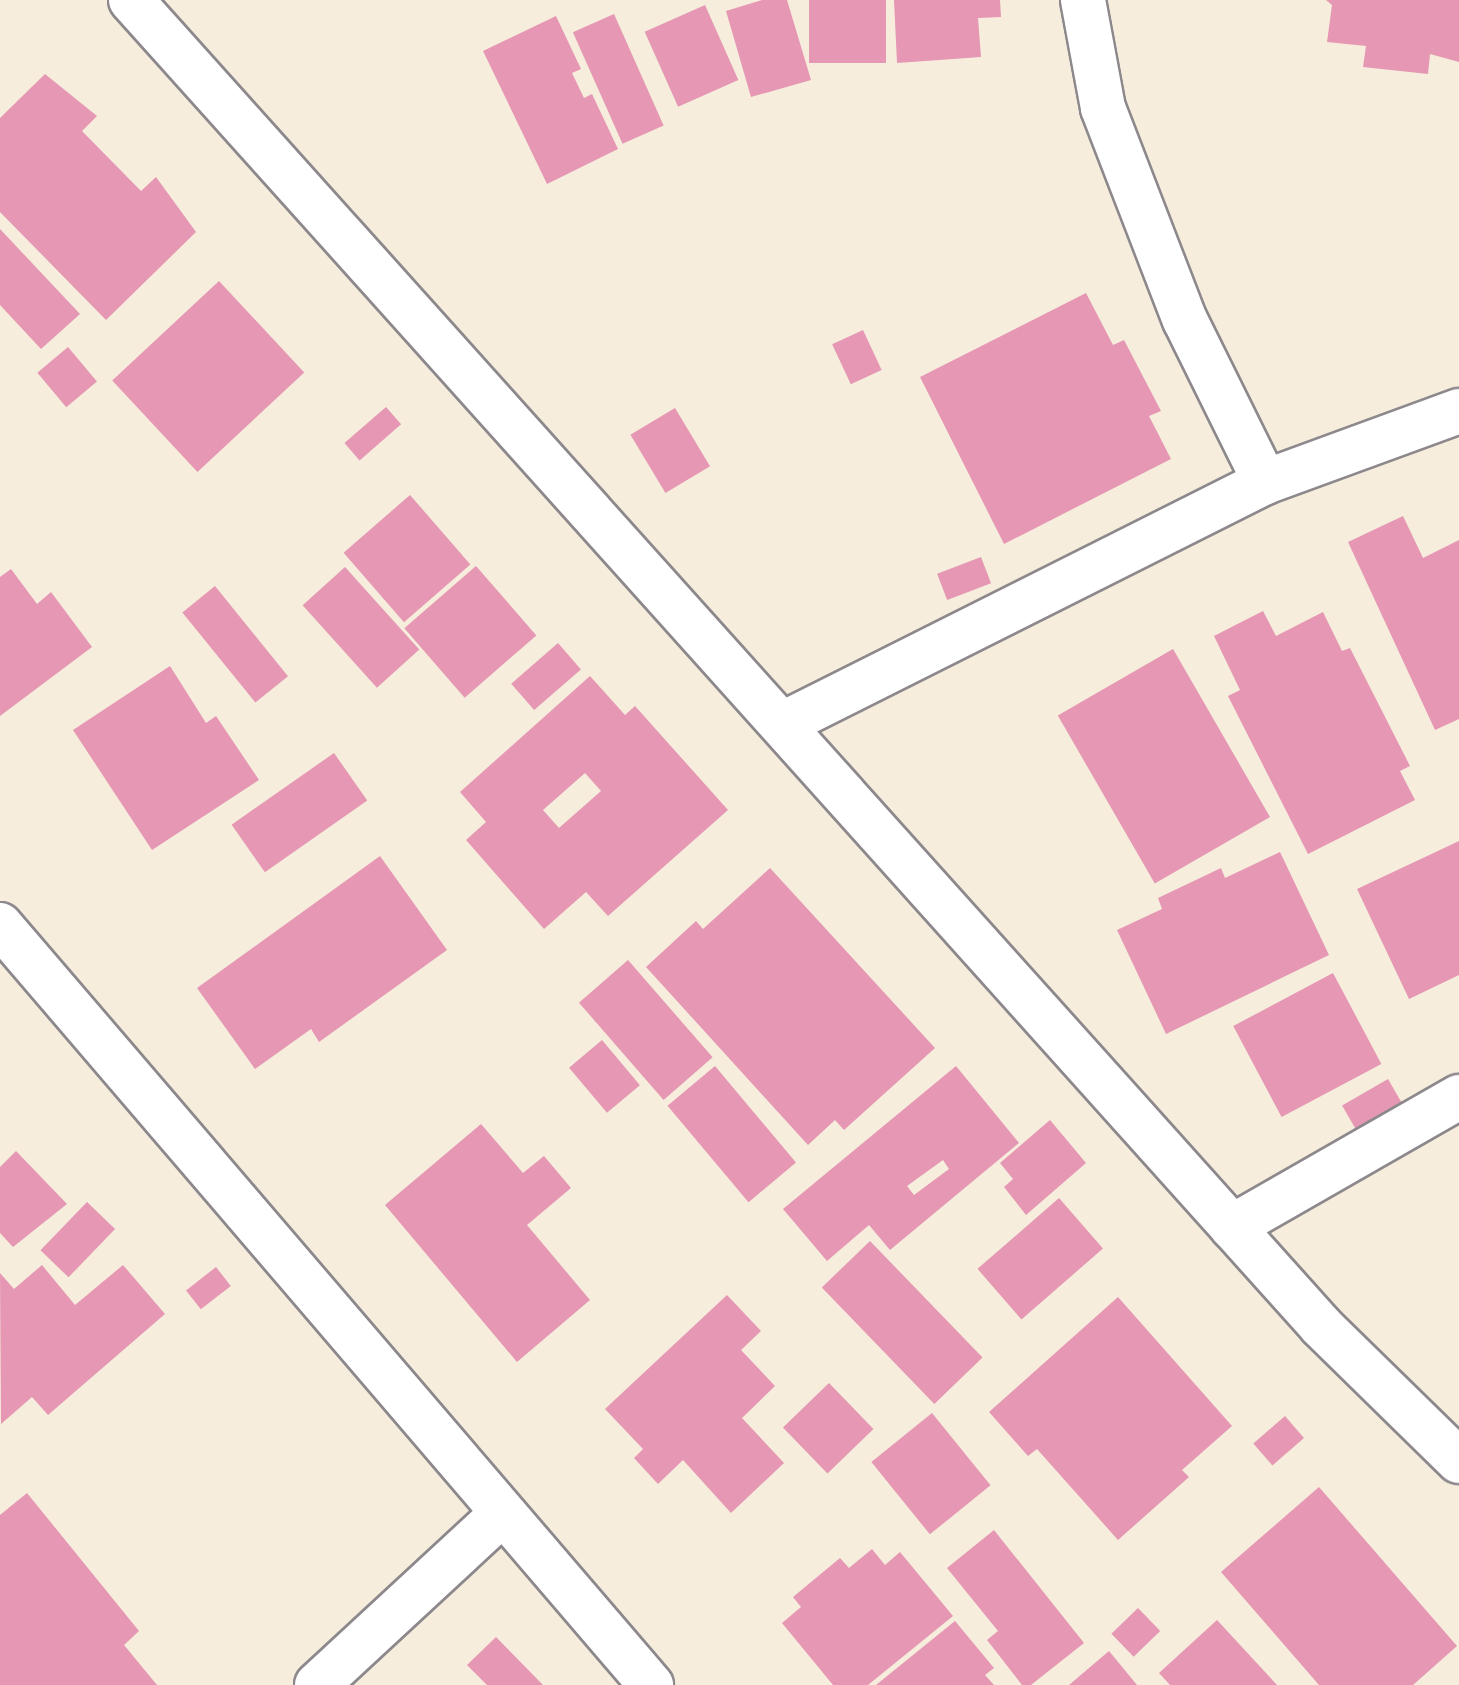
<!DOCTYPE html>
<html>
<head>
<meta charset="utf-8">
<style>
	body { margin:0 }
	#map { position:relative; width:1459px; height:1685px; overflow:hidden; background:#f6eddc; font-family:"IM FELL DW Pica",serif }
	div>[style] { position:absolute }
	.building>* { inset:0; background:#e597b4; transform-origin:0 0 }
	.roads { filter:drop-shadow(2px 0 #8c888c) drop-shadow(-2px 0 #8c888c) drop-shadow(0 2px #8c888c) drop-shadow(0 -2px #8c888c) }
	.minor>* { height:44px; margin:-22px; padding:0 22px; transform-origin:22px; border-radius:22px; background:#fff }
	span { translate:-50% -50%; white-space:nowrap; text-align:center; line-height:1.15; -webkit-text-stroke:8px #fff; paint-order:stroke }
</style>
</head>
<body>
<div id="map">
	<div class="building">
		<i style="clip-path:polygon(762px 0,787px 0,811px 80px,751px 97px,726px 11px)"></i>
		<i style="left:809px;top:0;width:77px;height:63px"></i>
		<i style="clip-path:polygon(894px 0,1000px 0,1001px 17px,978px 18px,981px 57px,897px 63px)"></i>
		<i style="clip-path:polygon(1326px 0,1459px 0,1459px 62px,1430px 54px,1428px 74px,1363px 67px,1366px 46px,1327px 42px,1332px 5px)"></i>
		<i style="left:705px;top:5px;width:82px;height:66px;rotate:66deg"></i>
		<i style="left:614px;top:14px;width:122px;height:45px;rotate:66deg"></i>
		<i style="clip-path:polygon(556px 16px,581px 69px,572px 73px,584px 98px,592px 94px,618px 149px,547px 184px,483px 51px)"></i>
		<i style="clip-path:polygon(45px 74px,97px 116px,82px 131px,141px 191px,156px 177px,196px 232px,106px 320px,0 212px,0 118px)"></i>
		<i style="clip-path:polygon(0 229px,80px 314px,41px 349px,0 305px)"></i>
		<i style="left:219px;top:281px;width:125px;height:146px;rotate:47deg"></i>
		<i style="clip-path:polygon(1086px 293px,1113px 345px,1124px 340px,1161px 411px,1149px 416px,1171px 459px,1004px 544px,920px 377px)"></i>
		<i style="left:863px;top:330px;width:44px;height:34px;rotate:65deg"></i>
		<i style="left:68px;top:347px;width:45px;height:40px;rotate:50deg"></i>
		<i style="left:386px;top:407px;width:23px;height:55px;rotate:49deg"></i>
		<i style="left:675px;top:408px;width:68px;height:52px;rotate:59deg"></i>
		<i style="left:410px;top:495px;width:92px;height:88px;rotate:49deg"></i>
		<i style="clip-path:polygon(1403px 516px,1423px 558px,1459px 540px,1459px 719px,1435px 730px,1348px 542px)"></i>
		<i style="left:981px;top:557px;width:28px;height:47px;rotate:69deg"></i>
		<i style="left:476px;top:566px;width:92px;height:95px;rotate:49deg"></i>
		<i style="left:345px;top:567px;width:111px;height:57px;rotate:48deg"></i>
		<i style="clip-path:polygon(11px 569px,37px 604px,51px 592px,92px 647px,0 716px,0 577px)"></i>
		<i style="left:215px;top:586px;width:116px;height:42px;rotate:51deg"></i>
		<i style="clip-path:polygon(1263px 611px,1276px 636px,1323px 612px,1342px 651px,1350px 648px,1410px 766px,1400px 771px,1415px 800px,1308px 854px,1228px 696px,1240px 690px,1214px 636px)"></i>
		<i style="left:558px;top:643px;width:35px;height:62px;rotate:49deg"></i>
		<i style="left:1173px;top:649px;width:194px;height:133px;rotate:60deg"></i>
		<i style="clip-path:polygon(170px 666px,206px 723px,216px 716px,259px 780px,152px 850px,73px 730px)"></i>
		<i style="clip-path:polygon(evenodd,590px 676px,625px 715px,635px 706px,728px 810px,608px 916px,586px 892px,544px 929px,466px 840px,486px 822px,460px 792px,590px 676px,585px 773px,601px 791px,559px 828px,543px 810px,585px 773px)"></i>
		<i style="left:334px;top:753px;width:58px;height:125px;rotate:55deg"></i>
		<i style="clip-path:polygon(1459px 841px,1459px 975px,1409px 999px,1357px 889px)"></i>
		<i style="clip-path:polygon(1280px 852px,1329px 955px,1166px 1034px,1117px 930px,1162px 909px,1158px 898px,1221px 868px,1225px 878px)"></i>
		<i style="clip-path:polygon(380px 856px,447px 950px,319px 1042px,311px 1029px,255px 1069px,197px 988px)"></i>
		<i style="clip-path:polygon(770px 868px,935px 1048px,844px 1130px,835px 1120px,808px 1145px,646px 967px,696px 921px,703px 929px)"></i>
		<i style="left:628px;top:960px;width:129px;height:65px;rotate:49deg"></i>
		<i style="left:1333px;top:973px;width:103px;height:113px;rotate:62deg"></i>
		<i style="left:602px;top:1040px;width:59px;height:43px;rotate:50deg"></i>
		<i style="left:715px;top:1066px;width:126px;height:62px;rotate:50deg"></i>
		<i style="clip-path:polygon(evenodd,956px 1066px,1019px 1143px,890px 1250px,869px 1225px,827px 1261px,783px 1209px,956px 1066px,943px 1160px,949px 1169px,914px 1195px,907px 1186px,943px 1160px)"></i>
		<i style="left:1388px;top:1079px;width:34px;height:53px;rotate:60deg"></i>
		<i style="clip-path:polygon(1050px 1120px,1086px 1163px,1026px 1215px,1004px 1187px,1013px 1179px,1000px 1163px)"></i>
		<i style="clip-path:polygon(481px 1124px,523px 1173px,544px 1156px,571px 1188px,527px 1225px,590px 1300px,517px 1362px,385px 1205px)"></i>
		<i style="clip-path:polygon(16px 1151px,67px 1204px,13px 1247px,0 1233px,0 1167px)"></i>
		<i style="left:1059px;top:1198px;width:67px;height:108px;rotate:49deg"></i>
		<i style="left:87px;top:1202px;width:39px;height:67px;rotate:44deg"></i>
		<i style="left:870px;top:1241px;width:162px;height:67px;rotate:46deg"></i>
		<i style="clip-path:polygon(42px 1265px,75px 1305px,123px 1265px,165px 1314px,48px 1415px,32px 1397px,1px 1424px,0 1273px,14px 1289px)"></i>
		<i style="left:216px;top:1267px;width:24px;height:38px;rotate:52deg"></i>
		<i style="clip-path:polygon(727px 1295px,761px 1331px,741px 1350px,775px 1386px,742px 1418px,784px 1463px,731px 1513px,683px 1460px,658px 1484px,634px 1458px,643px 1449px,605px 1409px)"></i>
		<i style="clip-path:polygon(1118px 1297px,1232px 1426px,1182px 1470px,1189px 1477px,1118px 1540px,1037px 1449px,1028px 1456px,989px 1412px)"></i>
		<i style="left:829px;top:1383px;width:64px;height:64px;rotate:46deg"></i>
		<i style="left:932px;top:1413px;width:93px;height:78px;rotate:51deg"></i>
		<i style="left:1285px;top:1416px;width:29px;height:42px;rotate:49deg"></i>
		<i style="clip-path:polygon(1319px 1487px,1457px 1646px,1413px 1685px,1319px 1685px,1221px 1572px)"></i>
		<i style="clip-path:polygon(27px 1493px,139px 1631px,124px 1645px,157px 1685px,0 1685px,0 1515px)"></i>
		<i style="clip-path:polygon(994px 1530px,1084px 1643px,1031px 1685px,1022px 1685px,987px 1640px,998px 1631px,947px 1568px)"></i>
		<i style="clip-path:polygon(872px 1549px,885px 1565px,900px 1552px,953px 1616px,868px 1685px,833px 1685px,782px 1623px,801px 1607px,793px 1597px,840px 1558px,849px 1568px)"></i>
		<i style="left:1138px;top:1608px;width:32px;height:37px;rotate:46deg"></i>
		<i style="clip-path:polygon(1217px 1620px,1277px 1685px,1170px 1685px,1159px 1673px)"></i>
		<i style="clip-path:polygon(955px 1621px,994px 1668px,985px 1675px,994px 1685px,876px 1685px)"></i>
		<i style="clip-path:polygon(496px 1637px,543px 1685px,487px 1685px,467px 1665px)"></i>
		<i style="clip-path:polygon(1109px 1651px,1137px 1685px,1069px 1685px)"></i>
	</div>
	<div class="roads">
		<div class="minor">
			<i style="left:131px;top:0;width:1782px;rotate:48.09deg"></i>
			<i style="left:1321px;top:1326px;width:193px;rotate:44.4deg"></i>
			<i style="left:1083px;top:0;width:110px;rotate:79.5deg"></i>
			<i style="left:1103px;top:108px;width:227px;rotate:68.9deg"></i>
			<i style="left:1185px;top:320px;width:181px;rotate:63.7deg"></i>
			<i style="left:785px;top:723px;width:537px;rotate:-26.66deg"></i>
			<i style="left:1265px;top:482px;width:207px;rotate:-20.1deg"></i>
			<i style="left:0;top:925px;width:1001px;rotate:49.42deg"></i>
			<i style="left:1232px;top:1227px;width:262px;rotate:-29.8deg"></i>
			<i style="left:317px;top:1685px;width:253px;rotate:-42.8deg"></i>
		</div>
	</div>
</div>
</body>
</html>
